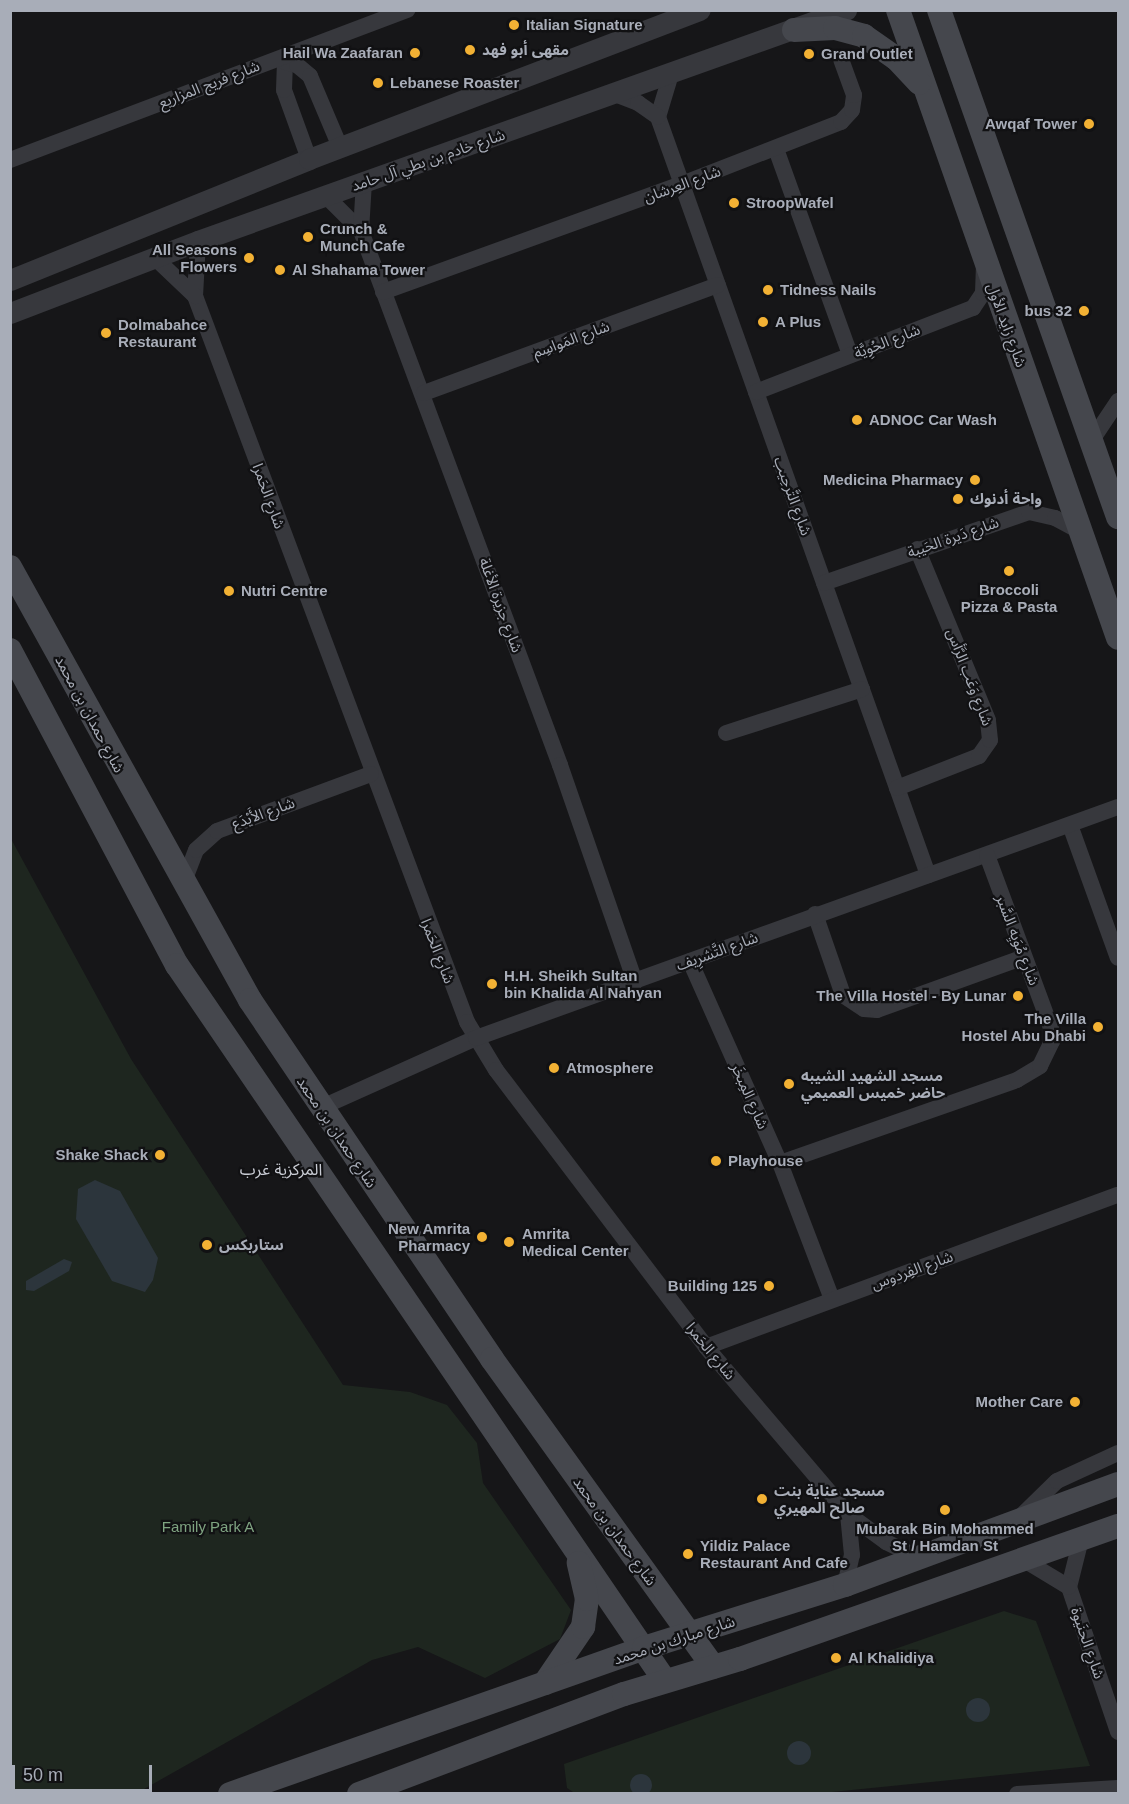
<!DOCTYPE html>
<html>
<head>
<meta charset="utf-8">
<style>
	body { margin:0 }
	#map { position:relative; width:1129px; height:1804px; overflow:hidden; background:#161618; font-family:Helvetica,"Noto Sans Arabic",sans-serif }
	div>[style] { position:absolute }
	.green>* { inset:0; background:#1e261f }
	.water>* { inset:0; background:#2c353c }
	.round { border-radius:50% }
	.minor>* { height:16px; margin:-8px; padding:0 8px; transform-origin:8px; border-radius:8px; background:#37383d }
	.tertiary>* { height:21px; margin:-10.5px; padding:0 10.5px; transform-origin:10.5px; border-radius:10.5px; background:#37383d }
	.secondary>* { height:24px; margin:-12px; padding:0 12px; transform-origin:12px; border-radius:12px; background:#45474d }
	.dots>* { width:16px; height:16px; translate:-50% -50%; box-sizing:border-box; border:3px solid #111113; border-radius:50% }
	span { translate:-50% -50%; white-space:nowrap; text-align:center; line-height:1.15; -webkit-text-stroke:4.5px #111113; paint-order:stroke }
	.poi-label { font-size:15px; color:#a8adb8; font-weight:700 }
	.left { translate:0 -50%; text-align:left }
	.right { translate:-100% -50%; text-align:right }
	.street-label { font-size:15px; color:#a8adb8 }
	.park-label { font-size:15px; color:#7fa381 }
	.neighbourhood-label { font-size:16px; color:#c9ccd4 }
	.frame { position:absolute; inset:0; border:12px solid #a8adb8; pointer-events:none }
	.scale { position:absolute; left:12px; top:1765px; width:140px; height:27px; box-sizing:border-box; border:3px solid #a8adb8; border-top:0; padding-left:8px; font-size:18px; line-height:21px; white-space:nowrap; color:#a8adb8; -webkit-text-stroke:4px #111113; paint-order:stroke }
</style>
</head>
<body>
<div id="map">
	<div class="green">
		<i style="clip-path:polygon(10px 837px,131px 1059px,343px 1385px,410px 1392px,447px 1405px,477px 1443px,483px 1483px,571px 1610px,560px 1639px,485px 1678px,418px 1647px,372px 1660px,137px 1793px,11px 1793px)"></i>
		<i style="clip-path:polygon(1004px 1611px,1036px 1621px,1090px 1766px,822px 1793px,576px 1794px,567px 1788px,564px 1764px)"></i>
	</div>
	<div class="water">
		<i style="clip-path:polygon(95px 1180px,120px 1191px,158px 1258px,153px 1280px,145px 1292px,112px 1281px,76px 1219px,78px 1189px)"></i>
		<i style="clip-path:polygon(64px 1259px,72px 1262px,69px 1271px,34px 1291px,26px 1290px,26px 1281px)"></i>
		<i class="round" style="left:966px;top:1698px;width:24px;height:24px"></i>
		<i class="round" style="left:787px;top:1741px;width:24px;height:24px"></i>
		<i class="round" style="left:630px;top:1774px;width:22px;height:22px"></i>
	</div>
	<div class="minor">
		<i style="left:671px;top:74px;width:45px;rotate:106.8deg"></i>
		<i style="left:658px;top:117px;width:805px;rotate:70.39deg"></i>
		<i style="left:615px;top:94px;width:25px;rotate:21deg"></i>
		<i style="left:638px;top:103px;width:24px;rotate:35deg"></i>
		<i style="left:776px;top:149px;width:219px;rotate:70.2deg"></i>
		<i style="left:309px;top:159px;width:73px;rotate:-109.9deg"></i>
		<i style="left:284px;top:90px;width:28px;rotate:-88deg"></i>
		<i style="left:285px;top:62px;width:12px;rotate:14deg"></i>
		<i style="left:297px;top:65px;width:17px;rotate:40deg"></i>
		<i style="left:310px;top:76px;width:77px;rotate:67.1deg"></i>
		<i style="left:10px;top:160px;width:425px;rotate:-20.7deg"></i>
		<i style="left:326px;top:196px;width:49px;rotate:45deg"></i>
		<i style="left:361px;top:231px;width:570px;rotate:69.56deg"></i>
		<i style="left:560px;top:765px;width:230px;rotate:70.9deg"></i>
		<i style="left:361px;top:231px;width:49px;rotate:-86.5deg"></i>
		<i style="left:198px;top:241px;width:55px;rotate:93.1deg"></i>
		<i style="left:195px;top:296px;width:775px;rotate:69.46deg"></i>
		<i style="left:467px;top:1022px;width:56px;rotate:58.9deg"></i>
		<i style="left:496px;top:1070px;width:348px;rotate:52.8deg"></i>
		<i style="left:706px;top:1347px;width:219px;rotate:49.6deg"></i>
		<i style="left:848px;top:1514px;width:47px;rotate:36.4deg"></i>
		<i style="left:886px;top:1542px;width:34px;rotate:26deg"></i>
		<i style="left:154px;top:257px;width:57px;rotate:43.6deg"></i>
		<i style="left:383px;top:292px;width:318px;rotate:-19.9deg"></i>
		<i style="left:682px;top:184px;width:171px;rotate:-21.3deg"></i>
		<i style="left:841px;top:122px;width:16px;rotate:-47deg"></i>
		<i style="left:852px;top:110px;width:15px;rotate:-82deg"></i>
		<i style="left:854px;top:95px;width:37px;rotate:-110deg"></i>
		<i style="left:756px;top:392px;width:233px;rotate:-21.2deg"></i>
		<i style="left:973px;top:308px;width:18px;rotate:-56deg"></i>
		<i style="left:983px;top:293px;width:27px;rotate:-88deg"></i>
		<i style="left:424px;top:393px;width:313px;rotate:-20.2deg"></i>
		<i style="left:1092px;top:440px;width:47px;rotate:-56.3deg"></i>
		<i style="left:824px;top:583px;width:217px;rotate:-19.1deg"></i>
		<i style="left:1029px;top:512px;width:27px;rotate:13deg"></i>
		<i style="left:1055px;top:518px;width:30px;rotate:28deg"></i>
		<i style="left:726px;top:733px;width:143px;rotate:-17.9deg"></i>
		<i style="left:897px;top:788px;width:88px;rotate:-21.3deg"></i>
		<i style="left:979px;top:756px;width:19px;rotate:-55deg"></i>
		<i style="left:990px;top:740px;width:20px;rotate:-96deg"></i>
		<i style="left:988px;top:720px;width:185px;rotate:-112.5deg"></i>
		<i style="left:1070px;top:825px;width:141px;rotate:70.2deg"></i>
		<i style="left:183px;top:884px;width:36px;rotate:-69deg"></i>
		<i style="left:196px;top:850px;width:28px;rotate:-42deg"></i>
		<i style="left:217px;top:831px;width:164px;rotate:-20.3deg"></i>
		<i style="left:815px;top:914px;width:86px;rotate:70.9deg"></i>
		<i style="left:843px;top:995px;width:25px;rotate:34deg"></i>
		<i style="left:864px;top:1009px;width:13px;rotate:4deg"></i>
		<i style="left:877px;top:1010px;width:156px;rotate:-19.8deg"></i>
		<i style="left:690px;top:961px;width:221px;rotate:66deg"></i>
		<i style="left:780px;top:1163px;width:146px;rotate:69.1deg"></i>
		<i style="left:320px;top:1108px;width:171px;rotate:-24.2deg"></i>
		<i style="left:476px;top:1038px;width:682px;rotate:-19.79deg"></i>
		<i style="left:780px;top:1163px;width:251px;rotate:-19.3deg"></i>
		<i style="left:1017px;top:1080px;width:27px;rotate:-31deg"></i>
		<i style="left:1040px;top:1066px;width:28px;rotate:-64deg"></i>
		<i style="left:1052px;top:1041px;width:13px;rotate:-94deg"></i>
		<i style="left:1051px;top:1028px;width:184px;rotate:-110.3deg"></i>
		<i style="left:706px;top:1347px;width:439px;rotate:-20.3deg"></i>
		<i style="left:1018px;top:1519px;width:54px;rotate:-44.3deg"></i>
		<i style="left:1057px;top:1481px;width:67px;rotate:-24.7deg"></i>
		<i style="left:1081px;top:1539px;width:49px;rotate:104deg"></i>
		<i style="left:1069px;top:1587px;width:153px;rotate:71.3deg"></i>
		<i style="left:1024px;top:1560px;width:52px;rotate:31deg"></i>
		<i style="left:845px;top:1585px;width:31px;rotate:-77deg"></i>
		<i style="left:852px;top:1555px;width:41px;rotate:-95.6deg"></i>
		<i style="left:1017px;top:1794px;width:101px;rotate:-3.4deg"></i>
	</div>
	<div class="tertiary">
		<i style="left:10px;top:280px;width:323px;rotate:-22deg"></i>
		<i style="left:309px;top:159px;width:418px;rotate:-20.9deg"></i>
		<i style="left:10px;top:313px;width:201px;rotate:-21deg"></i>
		<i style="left:198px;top:241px;width:688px;rotate:-19.62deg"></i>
	</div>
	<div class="secondary">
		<i style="left:898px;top:10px;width:665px;rotate:70.69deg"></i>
		<i style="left:939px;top:10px;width:538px;rotate:70.55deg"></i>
		<i style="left:794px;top:30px;width:41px;rotate:-2.8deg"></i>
		<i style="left:835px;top:28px;width:30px;rotate:15deg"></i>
		<i style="left:864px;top:36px;width:39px;rotate:35deg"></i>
		<i style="left:896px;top:58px;width:34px;rotate:47deg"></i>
		<i style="left:10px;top:567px;width:495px;rotate:61deg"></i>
		<i style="left:250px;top:1000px;width:433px;rotate:56deg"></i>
		<i style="left:492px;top:1359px;width:379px;rotate:54.3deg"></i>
		<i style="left:10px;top:650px;width:357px;rotate:62.1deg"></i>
		<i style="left:177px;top:965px;width:866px;rotate:55.72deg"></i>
		<i style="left:545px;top:1683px;width:68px;rotate:-55.8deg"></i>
		<i style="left:583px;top:1627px;width:28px;rotate:-82deg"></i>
		<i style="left:587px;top:1599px;width:37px;rotate:-103deg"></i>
		<i style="left:230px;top:1794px;width:439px;rotate:-19.4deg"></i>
		<i style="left:644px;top:1648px;width:211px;rotate:-17.4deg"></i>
		<i style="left:845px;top:1585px;width:291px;rotate:-20.3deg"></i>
		<i style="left:359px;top:1794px;width:283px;rotate:-20.7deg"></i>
		<i style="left:624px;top:1694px;width:121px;rotate:-16.8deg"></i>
		<i style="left:740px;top:1659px;width:401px;rotate:-19.4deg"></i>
	</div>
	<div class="dots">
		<i style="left:514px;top:25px;background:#f2b134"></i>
		<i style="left:470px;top:50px;background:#f2b134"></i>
		<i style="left:415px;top:53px;background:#f2b134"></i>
		<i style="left:809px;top:54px;background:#f2b134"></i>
		<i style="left:378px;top:83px;background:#f2b134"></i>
		<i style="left:1089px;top:124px;background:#f2b134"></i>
		<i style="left:734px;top:203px;background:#f2b134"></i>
		<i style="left:308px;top:237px;background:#f2b134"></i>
		<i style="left:249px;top:258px;background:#f2b134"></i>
		<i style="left:280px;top:270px;background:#f2b134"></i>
		<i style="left:768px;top:290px;background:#f2b134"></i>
		<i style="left:1084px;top:311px;background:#f2b134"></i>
		<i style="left:763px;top:322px;background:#f2b134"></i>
		<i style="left:106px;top:333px;background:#f2b134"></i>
		<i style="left:857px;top:420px;background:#f2b134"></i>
		<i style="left:975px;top:480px;background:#f2b134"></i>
		<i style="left:958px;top:499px;background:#f2b134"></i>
		<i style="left:1009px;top:571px;background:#f2b134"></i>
		<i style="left:229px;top:591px;background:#f2b134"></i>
		<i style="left:492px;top:984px;background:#f2b134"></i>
		<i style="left:1018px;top:996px;background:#f2b134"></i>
		<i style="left:1098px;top:1027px;background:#f2b134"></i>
		<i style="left:554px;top:1068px;background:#f2b134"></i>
		<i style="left:789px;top:1084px;background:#f2b134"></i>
		<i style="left:160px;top:1155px;background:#f2b134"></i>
		<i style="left:716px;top:1161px;background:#f2b134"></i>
		<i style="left:482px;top:1237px;background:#f2b134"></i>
		<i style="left:509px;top:1242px;background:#f2b134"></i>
		<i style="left:207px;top:1245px;background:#f2b134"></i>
		<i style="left:769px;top:1286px;background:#f2b134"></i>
		<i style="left:1075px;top:1402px;background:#f2b134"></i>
		<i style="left:762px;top:1499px;background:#f2b134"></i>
		<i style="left:945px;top:1510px;background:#f2b134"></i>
		<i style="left:688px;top:1554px;background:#f2b134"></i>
		<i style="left:836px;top:1658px;background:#f2b134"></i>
	</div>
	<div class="poi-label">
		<span class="left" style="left:526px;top:25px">Italian Signature</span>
		<span class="left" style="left:482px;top:50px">مقهى أبو فهد</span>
		<span class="right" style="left:403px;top:53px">Hail Wa Zaafaran</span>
		<span class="left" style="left:821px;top:54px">Grand Outlet</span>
		<span class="left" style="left:390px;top:83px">Lebanese Roaster</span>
		<span class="right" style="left:1077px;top:124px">Awqaf Tower</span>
		<span class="left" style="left:746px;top:203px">StroopWafel</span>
		<span class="left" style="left:320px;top:237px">Crunch &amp;<br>Munch Cafe</span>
		<span class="right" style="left:237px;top:258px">All Seasons<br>Flowers</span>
		<span class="left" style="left:292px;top:270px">Al Shahama Tower</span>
		<span class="left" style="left:780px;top:290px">Tidness Nails</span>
		<span class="right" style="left:1072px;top:311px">bus 32</span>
		<span class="left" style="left:775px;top:322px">A Plus</span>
		<span class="left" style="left:118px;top:333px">Dolmabahce<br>Restaurant</span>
		<span class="left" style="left:869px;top:420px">ADNOC Car Wash</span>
		<span class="right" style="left:963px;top:480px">Medicina Pharmacy</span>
		<span class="left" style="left:970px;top:499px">واحة أدنوك</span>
		<span style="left:1009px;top:598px">Broccoli<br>Pizza &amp; Pasta</span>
		<span class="left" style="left:241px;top:591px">Nutri Centre</span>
		<span class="left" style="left:504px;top:984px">H.H. Sheikh Sultan<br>bin Khalida Al Nahyan</span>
		<span class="right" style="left:1006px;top:996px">The Villa Hostel - By Lunar</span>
		<span class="right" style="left:1086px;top:1027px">The Villa<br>Hostel Abu Dhabi</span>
		<span class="left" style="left:566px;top:1068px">Atmosphere</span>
		<span class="left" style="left:801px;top:1084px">مسجد الشهيد الشيبه<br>حاضر خميس العميمي</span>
		<span class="right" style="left:148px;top:1155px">Shake Shack</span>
		<span class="left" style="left:728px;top:1161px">Playhouse</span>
		<span class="right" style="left:470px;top:1237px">New Amrita<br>Pharmacy</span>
		<span class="left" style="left:522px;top:1242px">Amrita<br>Medical Center</span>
		<span class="left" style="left:219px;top:1245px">ستاربكس</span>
		<span class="right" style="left:757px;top:1286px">Building 125</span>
		<span class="right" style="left:1063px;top:1402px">Mother Care</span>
		<span class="left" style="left:774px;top:1499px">مسجد عناية بنت<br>صالح المهيري</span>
		<span style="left:945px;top:1537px">Mubarak Bin Mohammed<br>St / Hamdan St</span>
		<span class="left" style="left:700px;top:1554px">Yildiz Palace<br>Restaurant And Cafe</span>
		<span class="left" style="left:848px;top:1658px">Al Khalidiya</span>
	</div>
	<div class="street-label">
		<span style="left:209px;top:84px;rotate:-21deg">شارع فريج المزاريع</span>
		<span style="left:428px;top:160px;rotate:-19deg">شارع خادم بن بطي آل حامد</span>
		<span style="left:682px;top:184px;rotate:-20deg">شارع العِرشان</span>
		<span style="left:1007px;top:325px;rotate:70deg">شارع زايد الأول</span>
		<span style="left:571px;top:339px;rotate:-20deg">شارع المَواسِم</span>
		<span style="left:887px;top:341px;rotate:-21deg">شارع الحُوِيَّة</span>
		<span style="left:269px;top:496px;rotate:70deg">شارع الحَمرا</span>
		<span style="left:793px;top:496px;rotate:70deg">شارع التَّرحِيب</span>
		<span style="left:953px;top:537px;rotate:-19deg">شارع دَيرة الحَيبة</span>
		<span style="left:501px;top:605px;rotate:70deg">شارع جزيرة الأغلة</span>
		<span style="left:970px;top:677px;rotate:69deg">شارع وَعَب الرَّأس</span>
		<span style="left:90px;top:714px;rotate:62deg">شارع حمدان بن محمد</span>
		<span style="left:263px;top:813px;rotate:-20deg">شارع الأَيْدَع</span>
		<span style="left:1018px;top:940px;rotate:69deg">شارع مُوَيِه السَّبر</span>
		<span style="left:438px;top:951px;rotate:69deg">شارع الحَمرا</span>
		<span style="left:717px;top:951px;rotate:-20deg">شارع التَّشرِيف</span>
		<span style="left:750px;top:1096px;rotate:66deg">شارع المِبخَر</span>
		<span style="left:337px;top:1132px;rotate:56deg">شارع حمدان بن محمد</span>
		<span style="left:912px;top:1270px;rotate:-20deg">شارع الفِردوس</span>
		<span style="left:711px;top:1351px;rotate:51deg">شارع الحَمرا</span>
		<span style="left:615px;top:1531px;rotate:54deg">شارع حمدان بن محمد</span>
		<span style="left:674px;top:1640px;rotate:-18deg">شارع مبارك بن محمد</span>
		<span style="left:1088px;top:1643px;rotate:71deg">شارع الحنَيوة</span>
	</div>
	<div class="park-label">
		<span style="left:208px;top:1527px">Family Park A</span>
	</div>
	<div class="neighbourhood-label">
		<span style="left:281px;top:1170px">المركزية غرب</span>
	</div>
	<div class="frame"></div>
	<div class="scale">50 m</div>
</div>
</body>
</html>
